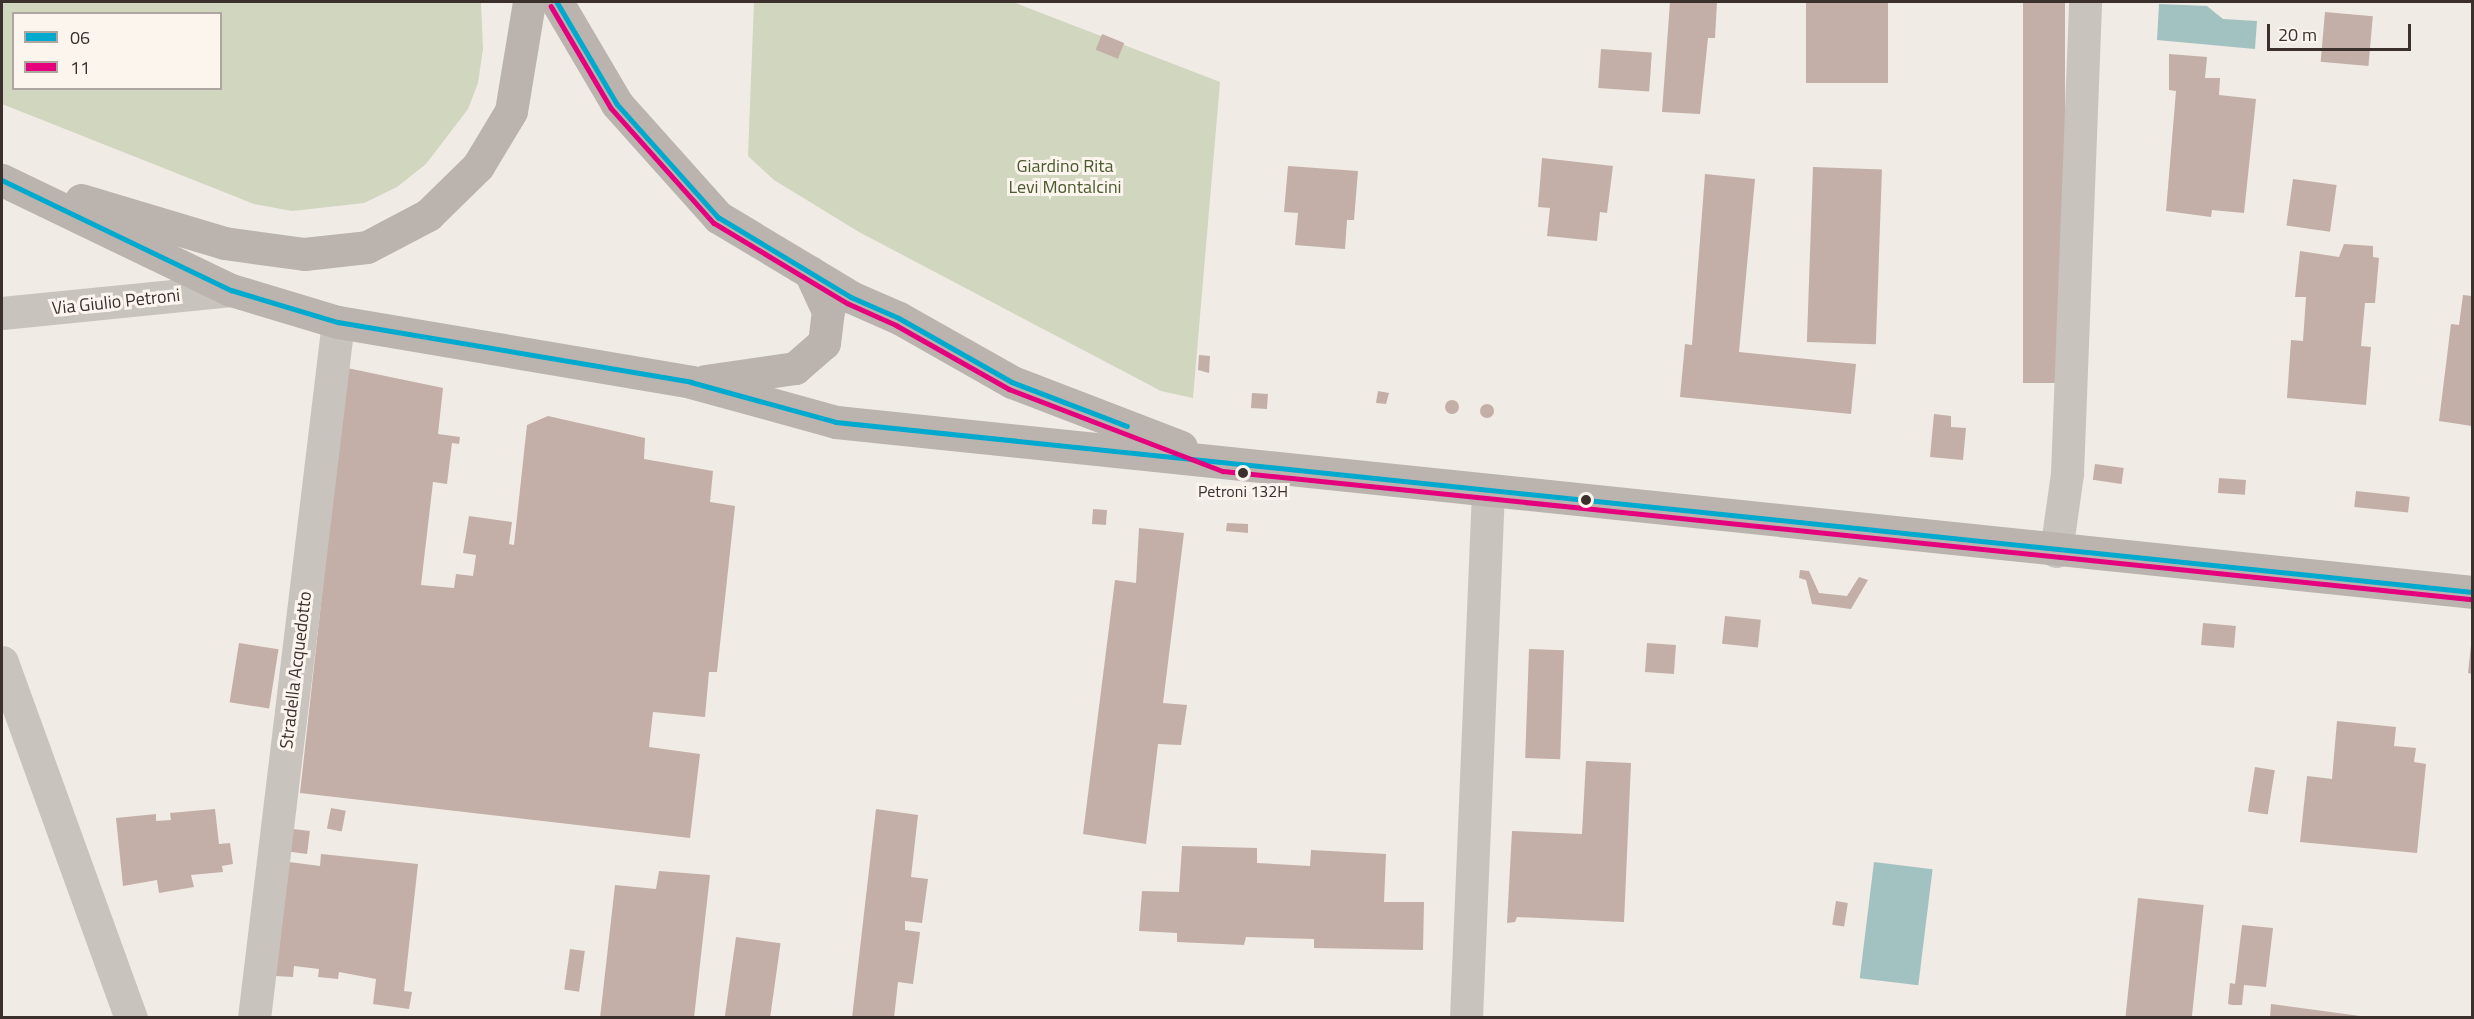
<!DOCTYPE html>
<html>
<head>
<meta charset="utf-8">
<style>
	body { margin:0 }
	#map { position:relative; width:2474px; height:1019px; overflow:hidden; background:#f0ebe5; font-family:"Titillium Web",sans-serif }
	div>[style] { position:absolute }
	.green>* { inset:0; background:#d1d6bf }
	.water>* { inset:0; background:#a1c2c1; transform-origin:0 0 }
	.building>* { inset:0; background:#c3afa7; transform-origin:0 0 }
	.round { border-radius:50% }
	.street>* { height:33px; margin:-16.5px; padding:0 16.5px; transform-origin:16.5px; border-radius:16.5px; background:#c9c3be }
	.secondary>* { height:33px; margin:-16.5px; padding:0 16.5px; transform-origin:16.5px; border-radius:16.5px; background:#bab3ae }
	.bus-1>* { height:4.5px; margin:-2.25px; padding:0 2.25px; transform-origin:2.25px; border-radius:2.25px; background:#00a9ce }
	.bus-2>* { height:4.5px; margin:-2.25px; padding:0 2.25px; transform-origin:2.25px; border-radius:2.25px; background:#e5007d }
	.dots>* { width:16px; height:16px; translate:-50% -50%; box-sizing:border-box; border:3px solid #fbf5ee; border-radius:50% }
	span { translate:-50% -50%; white-space:nowrap; text-align:center; line-height:1.15; -webkit-text-stroke:6px #fbf5ee; paint-order:stroke }
	.bus-label { font-size:16px; color:#3b302b }
	.park-label { font-size:18px; color:#4a5a2e }
	.street-label { font-size:18px; color:#3b302b }
	.frame { position:absolute; inset:0; border:3px solid #3b302b; pointer-events:none }
	.legend { position:absolute; left:12px; top:12px; width:210px; height:78px; box-sizing:border-box; background:#fbf5ee; border:2px solid #aea6a0; margin:0; padding:8px 10px; list-style:none; font-size:18px; color:#3b302b }
	.legend li { display:flex; align-items:center; gap:12px; height:30px }
	.legend b { width:30px; border:2px solid #aea6a0 }
	.scale { position:absolute; left:2267px; top:24px; width:144px; height:27px; box-sizing:border-box; border:3px solid #3b302b; border-top:0; padding-left:8px; font-size:18px; line-height:21px; white-space:nowrap; color:#3b302b; -webkit-text-stroke:4px #fbf5ee; paint-order:stroke }
</style>
</head>
<body>
<div id="map">
	<div class="green">
		<i style="clip-path:polygon(evenodd,2px 2px,481px 2px,483px 49px,478px 83px,468px 109px,426px 164px,397px 187px,364px 203px,292px 211px,254px 204px,2px 104px,2px 2px,14px 14px,220px 14px,220px 88px,14px 88px,14px 14px)"></i>
		<i style="clip-path:polygon(754px 2px,1013px 2px,1220px 82px,1193px 398px,1161px 391px,859px 232px,774px 180px,748px 156px)"></i>
	</div>
	<div class="water">
		<i style="clip-path:polygon(2159px 4px,2207px 6px,2223px 19px,2257px 21px,2255px 49px,2157px 40px)"></i>
		<i style="left:1874px;top:862px;width:59px;height:117px;rotate:7deg"></i>
	</div>
	<div class="building">
		<i style="clip-path:polygon(1670px 2px,1717px 2px,1715px 38px,1708px 38px,1700px 114px,1662px 112px)"></i>
		<i style="left:1806px;top:2px;width:82px;height:81px"></i>
		<i style="left:2023px;top:2px;width:42px;height:381px"></i>
		<i style="left:2325px;top:12px;width:48px;height:50px;rotate:5deg"></i>
		<i style="left:1102px;top:34px;width:24px;height:17px;rotate:22deg"></i>
		<i style="left:1601px;top:49px;width:51px;height:39px;rotate:4deg"></i>
		<i style="clip-path:polygon(2169px 54px,2207px 57px,2205px 78px,2220px 78px,2219px 95px,2256px 99px,2244px 213px,2212px 210px,2211px 217px,2166px 211px,2176px 91px,2169px 90px)"></i>
		<i style="clip-path:polygon(1542px 158px,1613px 166px,1607px 213px,1600px 212px,1597px 241px,1547px 236px,1550px 208px,1538px 207px)"></i>
		<i style="clip-path:polygon(1288px 166px,1358px 171px,1354px 220px,1347px 220px,1345px 249px,1295px 245px,1298px 213px,1284px 212px)"></i>
		<i style="left:1813px;top:167px;width:69px;height:175px;rotate:2deg"></i>
		<i style="clip-path:polygon(1705px 174px,1755px 179px,1739px 352px,1856px 364px,1851px 414px,1680px 397px,1685px 344px,1692px 345px)"></i>
		<i style="left:2293px;top:179px;width:44px;height:47px;rotate:8deg"></i>
		<i style="clip-path:polygon(2344px 244px,2373px 246px,2373px 257px,2379px 258px,2375px 303px,2365px 303px,2361px 346px,2371px 347px,2366px 405px,2287px 398px,2291px 340px,2303px 341px,2306px 297px,2295px 297px,2300px 251px,2339px 257px)"></i>
		<i style="clip-path:polygon(2463px 295px,2472px 296px,2472px 426px,2439px 421px,2451px 324px,2459px 325px)"></i>
		<i style="clip-path:polygon(1199px 355px,1210px 356px,1209px 373px,1198px 370px)"></i>
		<i style="clip-path:polygon(347px 368px,443px 388px,438px 434px,460px 437px,459px 444px,452px 443px,447px 484px,433px 482px,421px 585px,454px 588px,456px 574px,473px 576px,476px 555px,463px 553px,469px 516px,512px 522px,509px 544px,514px 545px,527px 425px,548px 416px,645px 438px,644px 459px,713px 471px,710px 502px,735px 506px,717px 672px,709px 672px,705px 717px,653px 712px,649px 747px,700px 754px,690px 838px,300px 793px)"></i>
		<i style="clip-path:polygon(1378px 391px,1389px 393px,1386px 404px,1376px 403px)"></i>
		<i style="left:1252px;top:393px;width:16px;height:15px;rotate:4deg"></i>
		<i class="round" style="left:1445px;top:400px;width:14px;height:14px"></i>
		<i class="round" style="left:1480px;top:404px;width:14px;height:14px"></i>
		<i style="clip-path:polygon(1934px 414px,1951px 416px,1951px 427px,1966px 428px,1963px 460px,1930px 457px)"></i>
		<i style="left:2095px;top:464px;width:29px;height:16px;rotate:8deg"></i>
		<i style="left:2219px;top:478px;width:27px;height:15px;rotate:4deg"></i>
		<i style="left:2356px;top:491px;width:54px;height:16px;rotate:6deg"></i>
		<i style="left:1093px;top:509px;width:14px;height:15px;rotate:4deg"></i>
		<i style="clip-path:polygon(1227px 523px,1248px 524px,1248px 533px,1226px 531px)"></i>
		<i style="clip-path:polygon(1139px 528px,1184px 533px,1163px 703px,1187px 705px,1181px 745px,1158px 744px,1146px 844px,1083px 834px,1115px 580px,1136px 583px)"></i>
		<i style="clip-path:polygon(1800px 570px,1809px 571px,1819px 593px,1847px 596px,1859px 577px,1868px 580px,1851px 609px,1812px 604px,1806px 580px,1799px 578px)"></i>
		<i style="left:1725px;top:616px;width:36px;height:28px;rotate:6deg"></i>
		<i style="left:2203px;top:623px;width:33px;height:22px;rotate:5deg"></i>
		<i style="left:239px;top:643px;width:40px;height:60px;rotate:9deg"></i>
		<i style="left:1647px;top:643px;width:29px;height:29px;rotate:4deg"></i>
		<i style="clip-path:polygon(2471px 645px,2472px 646px,2472px 674px,2468px 673px)"></i>
		<i style="left:1529px;top:649px;width:35px;height:109px;rotate:2deg"></i>
		<i style="clip-path:polygon(2337px 721px,2396px 727px,2394px 746px,2416px 748px,2414px 762px,2426px 764px,2417px 853px,2300px 842px,2307px 776px,2332px 779px)"></i>
		<i style="clip-path:polygon(1586px 761px,1631px 763px,1624px 922px,1517px 917px,1515px 922px,1507px 923px,1512px 831px,1582px 834px)"></i>
		<i style="left:2255px;top:767px;width:20px;height:45px;rotate:9deg"></i>
		<i style="left:331px;top:808px;width:15px;height:21px;rotate:11deg"></i>
		<i style="clip-path:polygon(215px 809px,219px 844px,230px 843px,233px 864px,222px 866px,223px 872px,191px 875px,194px 887px,159px 893px,157px 880px,123px 886px,116px 818px,156px 814px,156px 821px,171px 820px,170px 813px)"></i>
		<i style="clip-path:polygon(876px 809px,918px 815px,911px 877px,928px 879px,922px 923px,905px 921px,905px 930px,920px 932px,913px 984px,898px 982px,894px 1018px,852px 1018px)"></i>
		<i style="left:293px;top:829px;width:17px;height:23px;rotate:7deg"></i>
		<i style="clip-path:polygon(1182px 846px,1257px 848px,1257px 863px,1310px 866px,1311px 850px,1386px 854px,1384px 902px,1424px 902px,1423px 950px,1314px 948px,1314px 939px,1246px 937px,1244px 945px,1177px 942px,1177px 933px,1139px 931px,1142px 891px,1179px 892px)"></i>
		<i style="clip-path:polygon(321px 854px,418px 864px,404px 991px,412px 992px,409px 1009px,373px 1004px,376px 979px,339px 972px,338px 979px,318px 977px,319px 969px,294px 966px,293px 977px,275px 976px,289px 862px,320px 866px)"></i>
		<i style="clip-path:polygon(659px 871px,710px 875px,694px 1018px,600px 1018px,615px 885px,656px 889px)"></i>
		<i style="left:2138px;top:898px;width:66px;height:121px;rotate:6deg"></i>
		<i style="left:1836px;top:901px;width:12px;height:24px;rotate:9deg"></i>
		<i style="clip-path:polygon(2242px 925px,2273px 928px,2266px 987px,2244px 985px,2242px 1005px,2232px 1005px,2228px 1004px,2230px 983px,2235px 984px)"></i>
		<i style="left:736px;top:937px;width:45px;height:82px;rotate:8deg"></i>
		<i style="left:570px;top:949px;width:15px;height:41px;rotate:8deg"></i>
		<i style="clip-path:polygon(2271px 1004px,2360px 1016px,2360px 1018px,2270px 1018px)"></i>
	</div>
	<div class="street">
		<i style="left:2px;top:313px;width:230px;rotate:-5.7deg"></i>
		<i style="left:2056px;top:551px;width:78px;rotate:-81.9deg"></i>
		<i style="left:2067px;top:474px;width:472px;rotate:-87.8deg"></i>
		<i style="left:2px;top:662px;width:379px;rotate:70.1deg"></i>
		<i style="left:254px;top:1018px;width:701px;rotate:-83.12deg"></i>
		<i style="left:1466px;top:1018px;width:527px;rotate:-87.61deg"></i>
	</div>
	<div class="secondary">
		<i style="left:557px;top:2px;width:118px;rotate:59.5deg"></i>
		<i style="left:617px;top:104px;width:152px;rotate:48.2deg"></i>
		<i style="left:718px;top:217px;width:155px;rotate:31deg"></i>
		<i style="left:851px;top:297px;width:52px;rotate:23.6deg"></i>
		<i style="left:899px;top:318px;width:130px;rotate:29.5deg"></i>
		<i style="left:1012px;top:382px;width:181px;rotate:21deg"></i>
		<i style="left:2px;top:180px;width:254px;rotate:25.7deg"></i>
		<i style="left:231px;top:290px;width:112px;rotate:16.7deg"></i>
		<i style="left:338px;top:322px;width:358px;rotate:9.6deg"></i>
		<i style="left:691px;top:382px;width:150px;rotate:15.4deg"></i>
		<i style="left:836px;top:422px;width:1645px;rotate:5.93deg"></i>
		<i style="left:81px;top:200px;width:149px;rotate:16.7deg"></i>
		<i style="left:224px;top:243px;width:81px;rotate:7.8deg"></i>
		<i style="left:304px;top:254px;width:63px;rotate:-6.3deg"></i>
		<i style="left:367px;top:247px;width:69px;rotate:-27.7deg"></i>
		<i style="left:428px;top:215px;width:70px;rotate:-44.4deg"></i>
		<i style="left:478px;top:166px;width:64px;rotate:-59deg"></i>
		<i style="left:511px;top:111px;width:110px;rotate:-80.6deg"></i>
		<i style="left:705px;top:381px;width:91px;rotate:-8.2deg"></i>
		<i style="left:795px;top:368px;width:38px;rotate:-41deg"></i>
		<i style="left:824px;top:343px;width:32px;rotate:-83deg"></i>
		<i style="left:828px;top:311px;width:43px;rotate:-114.8deg"></i>
	</div>
	<div class="bus-1">
		<i style="left:557px;top:2px;width:118px;rotate:59.5deg"></i>
		<i style="left:617px;top:104px;width:152px;rotate:48.2deg"></i>
		<i style="left:718px;top:217px;width:155px;rotate:31deg"></i>
		<i style="left:851px;top:297px;width:52px;rotate:23.6deg"></i>
		<i style="left:899px;top:318px;width:130px;rotate:29.5deg"></i>
		<i style="left:1012px;top:382px;width:123px;rotate:20.9deg"></i>
		<i style="left:2px;top:180px;width:254px;rotate:25.7deg"></i>
		<i style="left:231px;top:290px;width:112px;rotate:16.7deg"></i>
		<i style="left:338px;top:322px;width:358px;rotate:9.6deg"></i>
		<i style="left:691px;top:382px;width:150px;rotate:15.4deg"></i>
		<i style="left:836px;top:422px;width:1645px;rotate:5.93deg"></i>
	</div>
	<div class="bus-2">
		<i style="left:551px;top:6px;width:118px;rotate:59.5deg"></i>
		<i style="left:611px;top:108px;width:154px;rotate:48.2deg"></i>
		<i style="left:714px;top:223px;width:155px;rotate:31deg"></i>
		<i style="left:847px;top:303px;width:54px;rotate:24.2deg"></i>
		<i style="left:896px;top:325px;width:130px;rotate:29.5deg"></i>
		<i style="left:1009px;top:389px;width:229px;rotate:21deg"></i>
		<i style="left:1223px;top:471px;width:1255px;rotate:5.86deg"></i>
	</div>
	<div class="dots">
		<i style="left:1243px;top:473px;background:#3b302b"></i>
		<i style="left:1586px;top:500px;background:#3b302b"></i>
	</div>
	<div class="bus-label">
		<span style="left:1243px;top:491px">Petroni 132H</span>
	</div>
	<div class="park-label">
		<span style="left:1065px;top:177px">Giardino Rita<br>Levi Montalcini</span>
	</div>
	<div class="street-label">
		<span style="left:116px;top:302px;rotate:-6deg">Via Giulio Petroni</span>
		<span style="left:296px;top:670px;rotate:-83deg">Stradella Acquedotto</span>
	</div>
	<div class="frame"></div>
	<ul class="legend">
	<li><b style="height:8px;background:#00a9ce"></b>06</li>
	<li><b style="height:8px;background:#e5007d"></b>11</li>
	</ul>
	<div class="scale">20 m</div>
</div>
</body>
</html>
